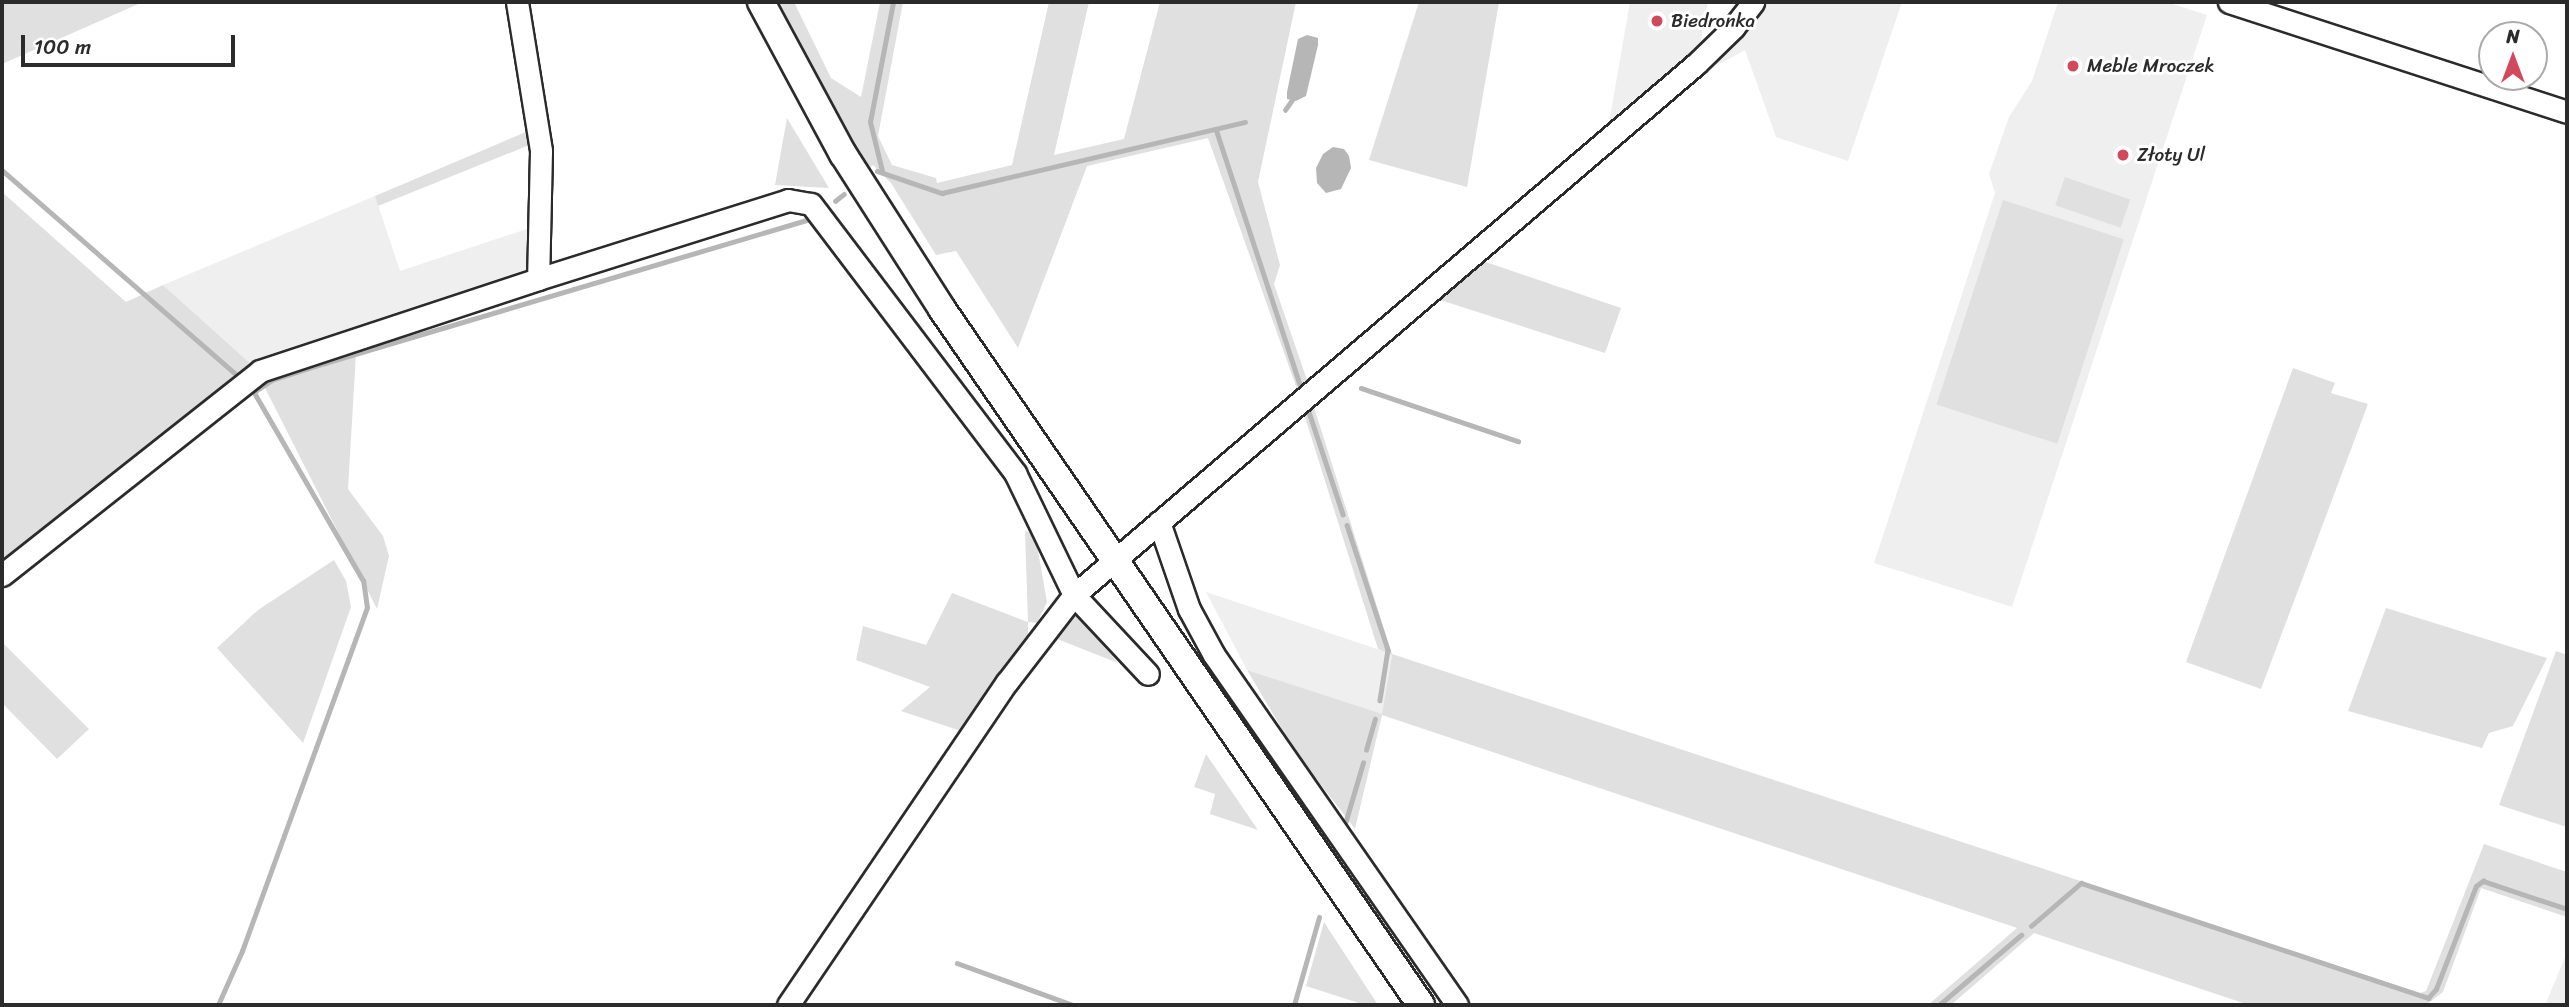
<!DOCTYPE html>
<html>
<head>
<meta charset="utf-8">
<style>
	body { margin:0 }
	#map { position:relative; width:2569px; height:1007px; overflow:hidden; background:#fff; font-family:Sriracha,sans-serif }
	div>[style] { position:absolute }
	.built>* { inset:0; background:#efefef }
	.green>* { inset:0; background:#e0e0e0; transform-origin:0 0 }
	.water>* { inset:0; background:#b6b6b6 }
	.stream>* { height:4.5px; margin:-2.25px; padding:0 2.25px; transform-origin:2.25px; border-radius:2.25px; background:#b6b6b6 }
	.roads { filter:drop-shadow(2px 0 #2b2b2b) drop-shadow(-2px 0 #2b2b2b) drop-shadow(0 2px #2b2b2b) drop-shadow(0 -2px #2b2b2b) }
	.minor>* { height:21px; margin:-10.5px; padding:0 10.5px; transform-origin:10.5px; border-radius:10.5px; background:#fff }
	.major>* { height:26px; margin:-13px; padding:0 13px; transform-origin:13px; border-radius:13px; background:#fff }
	.dots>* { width:19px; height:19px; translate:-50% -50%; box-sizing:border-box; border:4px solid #fff; border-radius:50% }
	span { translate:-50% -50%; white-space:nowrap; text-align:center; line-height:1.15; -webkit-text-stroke:6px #fff; paint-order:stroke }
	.poi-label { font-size:19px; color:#2b2b2b }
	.left { translate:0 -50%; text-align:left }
	.frame { position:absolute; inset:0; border:4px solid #2b2b2b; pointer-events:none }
	.north { position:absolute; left:2478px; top:21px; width:70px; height:70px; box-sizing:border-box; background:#fff; border:2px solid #aaa; border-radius:50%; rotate:0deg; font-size:19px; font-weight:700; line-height:28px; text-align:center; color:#2b2b2b }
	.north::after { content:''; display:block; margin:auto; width:24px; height:32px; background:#d1495b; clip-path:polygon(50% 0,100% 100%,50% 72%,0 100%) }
	.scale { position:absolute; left:21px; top:35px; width:214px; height:32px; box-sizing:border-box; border:4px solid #2b2b2b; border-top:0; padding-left:9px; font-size:21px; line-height:24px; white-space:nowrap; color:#2b2b2b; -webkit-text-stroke:5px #fff; paint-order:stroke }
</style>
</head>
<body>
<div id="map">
	<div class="built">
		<i style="clip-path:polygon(1630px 2px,1708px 2px,1699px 50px,1608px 129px)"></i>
		<i style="clip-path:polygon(1763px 2px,1902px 2px,1848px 161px,1776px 137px,1745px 50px,1716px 66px,1719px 56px,1741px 35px)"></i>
		<i style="clip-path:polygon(2058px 2px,2166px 2px,2207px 15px,2012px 607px,1874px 563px,1995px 193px,1989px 174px,2009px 117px,2032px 81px)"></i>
		<i style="clip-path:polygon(375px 196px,400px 271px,530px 228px,530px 270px,521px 277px,252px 365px,163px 285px)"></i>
		<i style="clip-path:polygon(1206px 592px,1392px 654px,1382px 715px,1247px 670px)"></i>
		<i style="clip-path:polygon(2567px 953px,2567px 1005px,2545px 1005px)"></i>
	</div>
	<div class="green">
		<i style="clip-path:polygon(2px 2px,143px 2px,2px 64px)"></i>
		<i style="clip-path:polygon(775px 2px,794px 2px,831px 78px,861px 97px,880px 2px,903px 2px,878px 136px,892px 165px,936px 178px,937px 183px,1012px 165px,1049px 2px,1089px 2px,1054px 155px,1124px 139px,1160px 2px,1296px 2px,1258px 182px,1280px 265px,1274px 284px,1308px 383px,1298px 392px,1208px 138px,1087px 166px,1018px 348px,956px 251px,936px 255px,891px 183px,873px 165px,866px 171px)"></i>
		<i style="clip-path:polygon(1419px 2px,1499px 2px,1467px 187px,1369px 160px)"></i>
		<i style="clip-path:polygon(787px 118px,829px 188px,775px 185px)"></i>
		<i style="clip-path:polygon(533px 129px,532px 144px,378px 206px,375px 196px)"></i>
		<i style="left:2065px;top:177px;width:69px;height:30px;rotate:19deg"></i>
		<i style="clip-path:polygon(2px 192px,126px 302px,163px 285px,252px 365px,2px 564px)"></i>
		<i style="left:2003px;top:200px;width:127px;height:215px;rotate:18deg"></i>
		<i style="clip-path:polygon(1483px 261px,1621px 308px,1605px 353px,1437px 299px)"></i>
		<i style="clip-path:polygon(356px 354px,348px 489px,383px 536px,389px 556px,377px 609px,263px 384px)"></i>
		<i style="clip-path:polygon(2293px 368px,2335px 383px,2331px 393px,2368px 404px,2261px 689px,2186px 662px)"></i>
		<i style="clip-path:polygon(1313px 404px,1392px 654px,2420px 993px,2426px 991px,2484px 844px,2567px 872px,2567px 917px,2481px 888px,2443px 992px,2426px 1005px,2249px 1005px,2034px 933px,1951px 1005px,1928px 1005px,2017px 928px,1382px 715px,1355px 829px,1295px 751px,1247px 670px,1382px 714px,1392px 655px,1378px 649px,1303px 411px)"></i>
		<i style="clip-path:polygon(1025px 531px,1035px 534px,1047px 602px,1037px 623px,1028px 622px,1028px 638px,964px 732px,901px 711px,930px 687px,856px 660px,863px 626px,926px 645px,952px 593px,1028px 622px)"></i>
		<i style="clip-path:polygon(334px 560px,346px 581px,351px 607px,303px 743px,217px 648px,258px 610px)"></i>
		<i style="clip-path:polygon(2386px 608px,2547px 658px,2513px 726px,2489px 733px,2482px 748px,2348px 711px)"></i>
		<i style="clip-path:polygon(1074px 611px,1118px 663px,1052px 637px)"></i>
		<i style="clip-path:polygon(2px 642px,89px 729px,57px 759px,2px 703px)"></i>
		<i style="clip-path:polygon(2556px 651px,2567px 655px,2567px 827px,2499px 805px)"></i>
		<i style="clip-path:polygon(1206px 754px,1258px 830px,1210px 814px,1215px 794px,1194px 787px)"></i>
		<i style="clip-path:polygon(1324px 922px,1378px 1005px,1365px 1005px,1306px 986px)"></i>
	</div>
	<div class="water">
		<i style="clip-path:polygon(1307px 35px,1318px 38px,1318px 45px,1306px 96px,1296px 101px,1287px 99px,1287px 92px,1298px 39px)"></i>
		<i style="clip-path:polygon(1333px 147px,1344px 149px,1349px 156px,1351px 168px,1341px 189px,1326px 193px,1317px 183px,1316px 168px,1323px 154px)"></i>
	</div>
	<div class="stream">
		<i style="left:1285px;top:110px;width:12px;rotate:-55deg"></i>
		<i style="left:1216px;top:129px;width:268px;rotate:71.8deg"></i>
		<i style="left:2px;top:170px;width:315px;rotate:41.1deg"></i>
		<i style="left:877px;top:171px;width:69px;rotate:18.7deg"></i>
		<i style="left:942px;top:193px;width:311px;rotate:-13.2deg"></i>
		<i style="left:882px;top:171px;width:50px;rotate:-103.8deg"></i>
		<i style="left:870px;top:122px;width:122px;rotate:-79.1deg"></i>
		<i style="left:835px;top:201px;width:11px;rotate:-38deg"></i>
		<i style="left:1361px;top:388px;width:166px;rotate:18.7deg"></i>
		<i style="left:254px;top:392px;width:22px;rotate:-34deg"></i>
		<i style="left:272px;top:380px;width:38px;rotate:-18deg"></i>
		<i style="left:308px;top:368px;width:524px;rotate:-16.53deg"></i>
		<i style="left:1308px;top:409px;width:111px;rotate:71.6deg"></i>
		<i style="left:1347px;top:525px;width:132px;rotate:71.8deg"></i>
		<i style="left:1388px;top:650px;width:51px;rotate:99.1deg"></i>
		<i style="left:1366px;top:750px;width:32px;rotate:-74deg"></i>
		<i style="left:1344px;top:827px;width:67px;rotate:-73.5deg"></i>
		<i style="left:2031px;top:926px;width:66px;rotate:-40.7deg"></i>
		<i style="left:2081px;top:883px;width:366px;rotate:18.3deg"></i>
		<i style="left:2428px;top:998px;width:12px;rotate:-48deg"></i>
		<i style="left:2436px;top:989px;width:110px;rotate:-68.8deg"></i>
		<i style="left:2476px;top:886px;width:9px;rotate:-36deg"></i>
		<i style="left:2483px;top:881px;width:89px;rotate:18.4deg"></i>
		<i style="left:957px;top:963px;width:123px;rotate:19.9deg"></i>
		<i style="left:218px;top:1005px;width:59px;rotate:-66deg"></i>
		<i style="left:242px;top:951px;width:365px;rotate:-70deg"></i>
		<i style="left:367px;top:608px;width:27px;rotate:-98deg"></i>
		<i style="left:363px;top:581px;width:223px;rotate:-120.1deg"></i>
		<i style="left:1294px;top:1005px;width:91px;rotate:-74.1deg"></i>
		<i style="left:1939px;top:1005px;width:108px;rotate:-40.5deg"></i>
	</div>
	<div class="roads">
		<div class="minor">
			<i style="left:517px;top:2px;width:151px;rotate:80.8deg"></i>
			<i style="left:541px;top:151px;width:128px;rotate:91.3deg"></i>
			<i style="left:538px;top:279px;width:262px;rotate:-17.5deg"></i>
			<i style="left:788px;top:200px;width:23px;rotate:10deg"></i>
			<i style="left:811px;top:204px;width:338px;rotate:52.8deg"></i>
			<i style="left:1015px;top:473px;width:136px;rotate:64.2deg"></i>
			<i style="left:1074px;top:595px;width:108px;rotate:46.9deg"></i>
			<i style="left:2229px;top:2px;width:355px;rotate:18deg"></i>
			<i style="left:1159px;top:522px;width:92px;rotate:71deg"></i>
			<i style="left:1189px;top:609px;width:52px;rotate:61.5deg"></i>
			<i style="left:1214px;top:655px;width:426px;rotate:55.2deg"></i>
			<i style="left:2px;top:575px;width:329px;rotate:-38.3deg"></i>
			<i style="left:260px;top:371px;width:293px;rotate:-18.3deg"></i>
			<i style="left:788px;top:1005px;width:390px;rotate:-55.9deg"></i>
			<i style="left:1007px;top:682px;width:110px;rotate:-52.4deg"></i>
			<i style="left:1074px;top:595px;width:818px;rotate:-40.49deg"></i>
			<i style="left:1696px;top:64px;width:52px;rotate:-44.2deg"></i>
			<i style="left:1733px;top:28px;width:33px;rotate:-52deg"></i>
		</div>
		<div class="major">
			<i style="left:761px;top:2px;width:173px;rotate:61.7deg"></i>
			<i style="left:843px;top:154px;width:184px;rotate:57.4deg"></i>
			<i style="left:942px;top:309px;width:845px;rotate:55.46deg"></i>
		</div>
	</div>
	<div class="dots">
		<i style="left:1657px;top:21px;background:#d1495b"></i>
		<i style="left:2073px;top:66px;background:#d1495b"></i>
		<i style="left:2123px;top:155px;background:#d1495b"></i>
	</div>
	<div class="poi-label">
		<span class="left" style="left:1671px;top:21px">Biedronka</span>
		<span class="left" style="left:2087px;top:66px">Meble Mroczek</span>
		<span class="left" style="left:2137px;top:155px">Złoty Ul</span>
	</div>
	<div class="frame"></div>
	<div class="north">N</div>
	<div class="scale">100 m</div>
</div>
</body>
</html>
